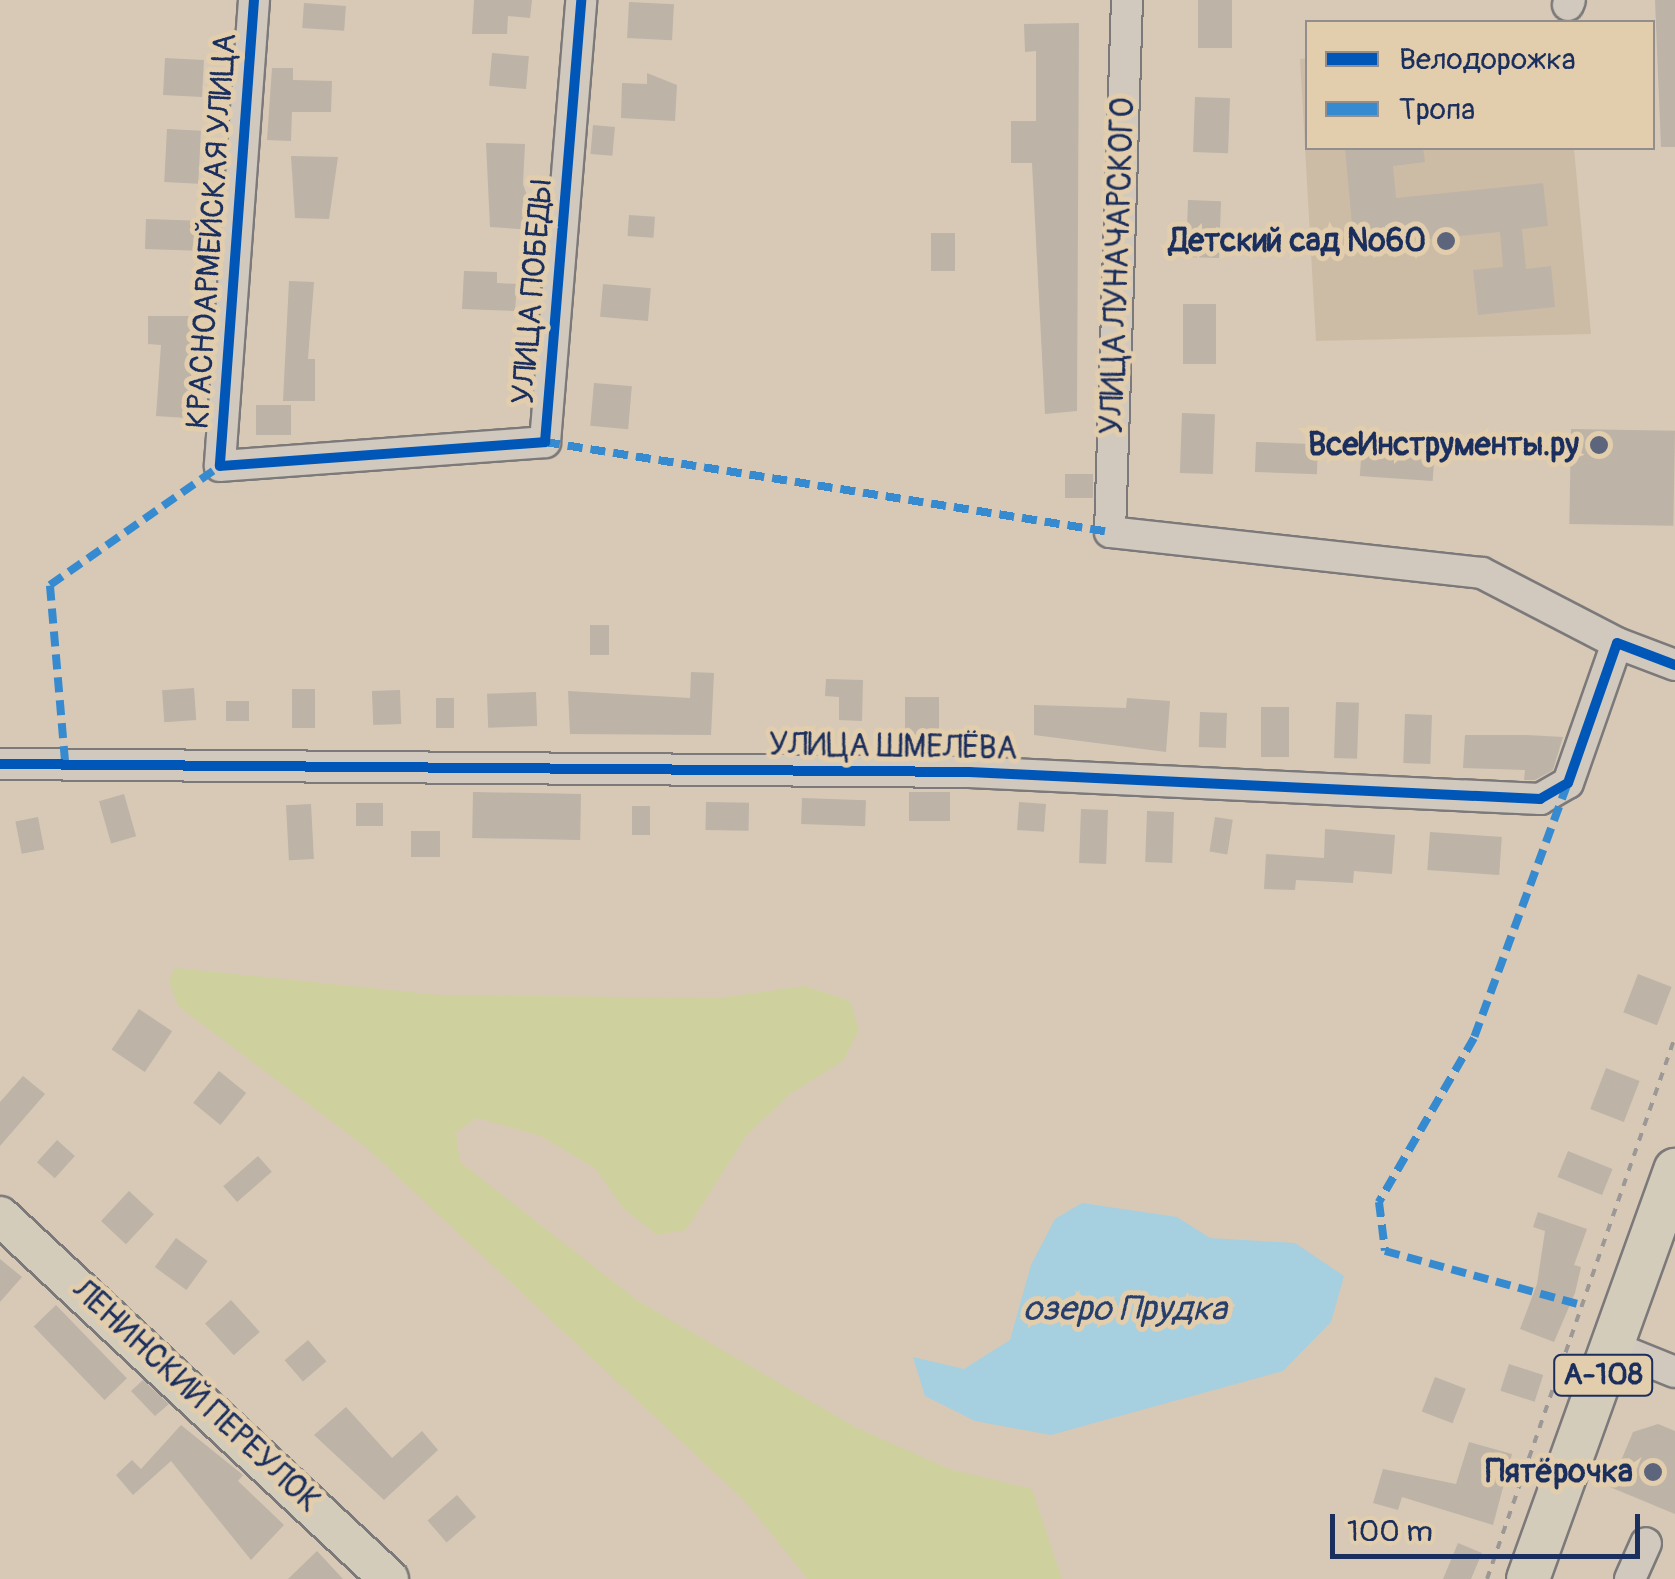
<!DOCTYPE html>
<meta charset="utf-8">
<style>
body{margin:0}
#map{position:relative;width:1675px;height:1579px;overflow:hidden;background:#d7c9b6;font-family:Pangolin,sans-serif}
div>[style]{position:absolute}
.built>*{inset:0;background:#cdbca5}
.green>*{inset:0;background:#ced19e}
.water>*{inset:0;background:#a6cfe0}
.building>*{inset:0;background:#bdb3a7;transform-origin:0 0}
.path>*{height:4px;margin-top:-2px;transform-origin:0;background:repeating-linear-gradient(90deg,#9b9895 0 8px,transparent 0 16px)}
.roads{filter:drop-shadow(2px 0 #7c797a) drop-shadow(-2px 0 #7c797a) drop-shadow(0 2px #7c797a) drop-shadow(0 -2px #7c797a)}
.minor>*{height:30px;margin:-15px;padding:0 15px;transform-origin:15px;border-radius:15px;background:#d1c9bd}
.major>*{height:38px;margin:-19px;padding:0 19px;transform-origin:19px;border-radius:19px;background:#d4ccba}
.highway>*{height:42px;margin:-21px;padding:0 21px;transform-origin:21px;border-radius:21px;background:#d4ccba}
.quiet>*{height:8px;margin-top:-4px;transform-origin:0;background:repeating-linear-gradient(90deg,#368acf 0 15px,transparent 0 23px)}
.cycleway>*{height:10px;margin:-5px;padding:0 5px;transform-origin:5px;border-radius:5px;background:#0057b8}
.dots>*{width:28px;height:28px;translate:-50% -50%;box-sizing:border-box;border:5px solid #e2cdac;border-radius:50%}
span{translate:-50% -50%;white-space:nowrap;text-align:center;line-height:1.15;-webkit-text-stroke:10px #e2cdac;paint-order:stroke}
.shield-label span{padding:2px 8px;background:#e2cdac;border:2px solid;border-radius:8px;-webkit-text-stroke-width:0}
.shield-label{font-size:30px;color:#1b2f5e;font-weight:700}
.street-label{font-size:32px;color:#1b2f5e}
.poi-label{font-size:32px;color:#1b2f5e;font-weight:700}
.right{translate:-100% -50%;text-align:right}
.water-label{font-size:35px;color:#273f6d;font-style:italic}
.legend{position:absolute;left:1305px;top:20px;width:350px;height:130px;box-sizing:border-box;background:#e2cdac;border:2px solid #928e8d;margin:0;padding:12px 18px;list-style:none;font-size:30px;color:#1b2f5e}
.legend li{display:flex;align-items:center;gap:20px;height:50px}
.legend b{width:50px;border:2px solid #928e8d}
.scale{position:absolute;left:1330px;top:1514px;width:310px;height:45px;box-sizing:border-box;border:5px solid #1b2f5e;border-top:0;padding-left:12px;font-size:30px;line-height:35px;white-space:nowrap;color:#1b2f5e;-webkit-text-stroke:8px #e2cdac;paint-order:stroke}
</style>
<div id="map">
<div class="built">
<i style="clip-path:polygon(1307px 58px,1308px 148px,1574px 148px,1591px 334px,1316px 341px,1300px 59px)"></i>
</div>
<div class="green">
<i style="clip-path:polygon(175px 968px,439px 995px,719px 998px,805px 986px,850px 1001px,859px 1030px,843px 1061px,790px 1094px,746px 1136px,686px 1230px,657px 1235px,623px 1208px,596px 1169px,541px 1136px,477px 1118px,456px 1132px,460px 1162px,638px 1301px,855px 1427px,949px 1469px,1032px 1489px,1062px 1579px,808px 1579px,744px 1500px,367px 1148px,178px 1006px,169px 980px)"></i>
</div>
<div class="water">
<i style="clip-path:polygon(1082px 1203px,1177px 1217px,1210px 1238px,1295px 1243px,1344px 1276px,1331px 1322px,1283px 1371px,1051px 1435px,975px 1421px,925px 1396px,913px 1357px,964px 1369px,1010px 1340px,1031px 1265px,1055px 1219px)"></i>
</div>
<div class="building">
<i style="clip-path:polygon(474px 0,532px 0,530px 18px,508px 16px,507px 34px,472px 34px)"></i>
<i style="left:1198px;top:0;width:34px;height:48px"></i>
<i style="clip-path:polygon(1655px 0,1675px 0,1675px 147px,1661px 147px)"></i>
<i style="left:629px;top:2px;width:45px;height:36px;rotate:3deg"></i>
<i style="left:304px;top:3px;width:42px;height:25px;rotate:4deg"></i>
<i style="clip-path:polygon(1079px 23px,1077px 411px,1045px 414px,1032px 163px,1011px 163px,1011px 121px,1036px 121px,1036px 51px,1025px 52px,1024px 24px)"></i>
<i style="left:492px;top:53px;width:37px;height:33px;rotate:5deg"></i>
<i style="left:165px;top:58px;width:39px;height:37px;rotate:3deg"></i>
<i style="clip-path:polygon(272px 68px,293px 68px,293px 80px,332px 81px,331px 112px,292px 112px,291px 141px,267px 140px)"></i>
<i style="clip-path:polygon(647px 73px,677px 85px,675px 121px,621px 118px,622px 83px,647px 84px)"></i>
<i style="left:1195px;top:97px;width:35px;height:55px;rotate:2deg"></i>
<i style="left:593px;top:125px;width:22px;height:29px;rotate:5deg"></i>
<i style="left:167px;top:129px;width:34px;height:53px;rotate:3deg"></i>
<i style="clip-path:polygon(486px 143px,525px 144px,523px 184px,527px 196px,537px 197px,535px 230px,490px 227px)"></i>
<i style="clip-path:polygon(1345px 148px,1423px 148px,1425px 162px,1393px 166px,1396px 198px,1543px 183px,1548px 226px,1522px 229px,1526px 269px,1551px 266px,1555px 307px,1478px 315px,1473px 270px,1503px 267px,1500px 232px,1354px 246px)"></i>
<i style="clip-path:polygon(291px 156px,338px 157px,329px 219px,295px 218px)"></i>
<i style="left:1188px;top:200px;width:33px;height:57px;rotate:2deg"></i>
<i style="left:629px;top:215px;width:26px;height:21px;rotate:4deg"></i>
<i style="left:146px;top:219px;width:52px;height:30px;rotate:2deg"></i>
<i style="left:931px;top:233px;width:24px;height:38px"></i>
<i style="clip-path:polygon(464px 271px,497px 272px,497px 283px,517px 284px,515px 311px,462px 309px)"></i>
<i style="clip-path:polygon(289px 281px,314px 282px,308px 359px,315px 359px,315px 401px,283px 401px)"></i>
<i style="left:603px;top:284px;width:48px;height:33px;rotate:5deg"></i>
<i style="left:1183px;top:304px;width:33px;height:60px"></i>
<i style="clip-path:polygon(148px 316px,197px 316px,187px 418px,156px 416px,161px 345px,148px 344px)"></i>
<i style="left:594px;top:383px;width:38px;height:43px;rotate:5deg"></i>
<i style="left:256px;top:405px;width:35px;height:30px"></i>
<i style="left:1182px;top:413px;width:33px;height:60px;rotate:2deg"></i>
<i style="left:1571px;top:429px;width:104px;height:95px;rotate:1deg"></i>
<i style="left:1256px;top:442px;width:62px;height:30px;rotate:2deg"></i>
<i style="left:1362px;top:445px;width:73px;height:31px;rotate:4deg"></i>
<i style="left:1065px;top:474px;width:28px;height:24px"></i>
<i style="left:590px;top:625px;width:19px;height:30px"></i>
<i style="clip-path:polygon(691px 672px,714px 673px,711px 735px,570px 734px,568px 691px,690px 698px)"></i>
<i style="clip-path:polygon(826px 679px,863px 680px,862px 721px,839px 720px,839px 697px,825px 696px)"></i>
<i style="left:194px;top:688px;width:32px;height:32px;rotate:86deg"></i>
<i style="left:292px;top:689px;width:23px;height:39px"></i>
<i style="left:400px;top:690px;width:34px;height:28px;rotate:88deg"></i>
<i style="left:536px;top:692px;width:34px;height:49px;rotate:88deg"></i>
<i style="left:905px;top:697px;width:34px;height:41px"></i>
<i style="left:436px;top:698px;width:18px;height:30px"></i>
<i style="clip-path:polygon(1127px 698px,1170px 701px,1166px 752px,1034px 735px,1034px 705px,1126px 708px)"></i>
<i style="left:226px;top:701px;width:23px;height:20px"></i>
<i style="left:1336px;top:702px;width:23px;height:56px;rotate:2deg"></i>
<i style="left:1261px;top:707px;width:28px;height:50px"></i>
<i style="left:1200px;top:712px;width:27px;height:35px;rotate:2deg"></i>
<i style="left:1405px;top:714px;width:27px;height:49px;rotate:2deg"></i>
<i style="clip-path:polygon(1465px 735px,1527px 735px,1563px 737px,1553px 770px,1535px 780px,1524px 780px,1525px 770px,1463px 768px)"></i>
<i style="left:473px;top:792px;width:108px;height:46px;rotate:1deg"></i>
<i style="left:950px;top:792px;width:29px;height:41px;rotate:90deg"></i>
<i style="left:124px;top:794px;width:44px;height:26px;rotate:74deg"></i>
<i style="left:802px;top:798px;width:64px;height:26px;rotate:2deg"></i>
<i style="left:706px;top:802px;width:43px;height:28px;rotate:1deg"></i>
<i style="left:1019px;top:802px;width:27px;height:28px;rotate:4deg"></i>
<i style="left:356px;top:803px;width:27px;height:23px"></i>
<i style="left:311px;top:804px;width:55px;height:25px;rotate:87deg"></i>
<i style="left:632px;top:806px;width:18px;height:29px"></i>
<i style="left:1081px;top:809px;width:27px;height:54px;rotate:2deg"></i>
<i style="left:1147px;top:811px;width:27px;height:51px;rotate:2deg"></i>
<i style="left:38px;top:817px;width:33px;height:23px;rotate:79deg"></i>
<i style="left:1215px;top:817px;width:18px;height:35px;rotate:9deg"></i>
<i style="clip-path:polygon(1325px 829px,1395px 835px,1392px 874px,1354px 871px,1353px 883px,1296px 880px,1295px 890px,1264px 889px,1266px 854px,1324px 858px)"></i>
<i style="left:411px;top:831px;width:29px;height:26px"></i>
<i style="left:1430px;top:832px;width:72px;height:38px;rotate:4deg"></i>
<i style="left:1638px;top:974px;width:36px;height:41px;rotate:21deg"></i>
<i style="left:139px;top:1009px;width:40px;height:49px;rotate:34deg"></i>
<i style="left:1606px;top:1068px;width:36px;height:44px;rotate:21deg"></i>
<i style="left:219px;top:1071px;width:35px;height:41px;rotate:39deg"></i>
<i style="clip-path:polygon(23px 1076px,45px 1094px,0 1146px,0 1102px)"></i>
<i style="left:57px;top:1140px;width:24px;height:30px;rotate:42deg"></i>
<i style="left:1568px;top:1151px;width:48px;height:28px;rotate:22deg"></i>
<i style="left:258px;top:1156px;width:21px;height:46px;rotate:49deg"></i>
<i style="left:129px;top:1191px;width:34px;height:41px;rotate:43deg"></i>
<i style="clip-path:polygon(1538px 1212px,1587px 1229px,1574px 1265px,1581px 1267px,1575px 1293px,1554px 1342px,1520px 1329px,1537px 1284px,1545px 1231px,1533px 1227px)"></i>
<i style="left:176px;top:1238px;width:39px;height:36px;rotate:36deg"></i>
<i style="clip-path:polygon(0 1259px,22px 1277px,0 1302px)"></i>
<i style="left:231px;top:1300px;width:43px;height:35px;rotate:48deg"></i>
<i style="left:56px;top:1305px;width:102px;height:31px;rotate:46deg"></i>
<i style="left:308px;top:1340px;width:28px;height:31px;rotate:49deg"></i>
<i style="left:1509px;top:1364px;width:36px;height:28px;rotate:18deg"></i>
<i style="left:1435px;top:1377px;width:33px;height:37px;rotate:21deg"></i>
<i style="clip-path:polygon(143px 1380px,169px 1404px,155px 1416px,131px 1391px)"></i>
<i style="clip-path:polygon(346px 1407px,392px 1458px,422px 1431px,438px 1450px,384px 1500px,314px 1435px)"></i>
<i style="clip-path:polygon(1658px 1424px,1675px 1431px,1675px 1514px,1610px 1487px,1633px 1432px)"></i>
<i style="clip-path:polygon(181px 1425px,243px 1475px,238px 1481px,284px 1525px,251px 1560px,171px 1461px,133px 1495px,116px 1475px,132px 1460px,141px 1469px)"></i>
<i style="clip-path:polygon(1469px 1442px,1512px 1454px,1493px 1525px,1402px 1497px,1398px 1510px,1373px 1503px,1383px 1469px,1456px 1484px)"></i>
<i style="left:457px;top:1495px;width:29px;height:39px;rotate:49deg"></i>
<i style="clip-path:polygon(1458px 1543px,1482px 1553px,1471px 1579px,1443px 1579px)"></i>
<i style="clip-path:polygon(317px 1551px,343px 1579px,288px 1579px)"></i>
</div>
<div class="path">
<i style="left:1487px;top:1579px;width:574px;rotate:-70.87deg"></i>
</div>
<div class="roads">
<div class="minor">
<i style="left:254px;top:0;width:467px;rotate:94.2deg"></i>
<i style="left:220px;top:466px;width:326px;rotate:-4.2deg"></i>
<i style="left:545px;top:442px;width:443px;rotate:-85.3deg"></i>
<i style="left:1127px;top:0;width:532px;rotate:91.83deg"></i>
<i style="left:1110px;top:532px;width:374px;rotate:6.3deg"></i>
<i style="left:1482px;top:573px;width:152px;rotate:27.4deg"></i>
<i style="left:1568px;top:5px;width:5px;rotate:-68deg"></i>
<i style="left:0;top:764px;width:969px;rotate:0.47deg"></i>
<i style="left:969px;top:772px;width:572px;rotate:2.71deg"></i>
<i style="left:1540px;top:799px;width:32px;rotate:-30deg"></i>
<i style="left:1568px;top:783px;width:148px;rotate:-70.7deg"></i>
<i style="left:1617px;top:643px;width:62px;rotate:20.8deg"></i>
<i style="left:1613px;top:1347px;width:67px;rotate:22deg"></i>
<i style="left:1630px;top:1579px;width:39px;rotate:-66deg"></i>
</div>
<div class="major">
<i style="left:0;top:1216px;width:532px;rotate:43.02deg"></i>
</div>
<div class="highway">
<i style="left:1528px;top:1579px;width:435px;rotate:-70.2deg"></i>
</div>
</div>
<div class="quiet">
<i style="left:545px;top:442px;width:572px;rotate:9.05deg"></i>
<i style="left:65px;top:761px;width:177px;rotate:-94.9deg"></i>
<i style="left:50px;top:585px;width:208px;rotate:-35deg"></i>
<i style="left:1567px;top:785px;width:270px;rotate:110.2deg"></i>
<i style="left:1474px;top:1038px;width:190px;rotate:120.1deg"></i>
<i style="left:1379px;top:1202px;width:49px;rotate:83deg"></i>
<i style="left:1385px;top:1251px;width:206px;rotate:15.4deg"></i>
</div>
<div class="cycleway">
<i style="left:254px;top:0;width:467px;rotate:94.2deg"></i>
<i style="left:220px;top:466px;width:326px;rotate:-4.2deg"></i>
<i style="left:545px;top:442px;width:443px;rotate:-85.3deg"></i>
<i style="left:0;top:764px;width:969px;rotate:0.47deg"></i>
<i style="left:969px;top:772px;width:572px;rotate:2.71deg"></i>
<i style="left:1540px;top:799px;width:32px;rotate:-30deg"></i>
<i style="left:1568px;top:783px;width:148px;rotate:-70.7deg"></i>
<i style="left:1617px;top:643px;width:62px;rotate:20.8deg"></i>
</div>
<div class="dots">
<i style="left:1446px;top:241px;background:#5d657d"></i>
<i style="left:1599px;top:445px;background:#5d657d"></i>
<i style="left:1653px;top:1472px;background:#5d657d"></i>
</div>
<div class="shield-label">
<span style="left:1603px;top:1375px">А-108</span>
</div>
<div class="street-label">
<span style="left:212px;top:231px;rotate:-86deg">КРАСНОАРМЕЙСКАЯ УЛИЦА</span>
<span style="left:1118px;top:266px;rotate:-88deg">УЛИЦА ЛУНАЧАРСКОГО</span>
<span style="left:533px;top:292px;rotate:-85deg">УЛИЦА ПОБЕДЫ</span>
<span style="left:893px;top:747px;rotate:1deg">УЛИЦА ШМЕЛЁВА</span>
<span style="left:196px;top:1396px;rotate:43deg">ЛЕНИНСКИЙ ПЕРЕУЛОК</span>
</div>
<div class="poi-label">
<span class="right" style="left:1426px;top:241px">Детский сад №60</span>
<span class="right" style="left:1579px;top:445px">ВсеИнструменты.ру</span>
<span class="right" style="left:1633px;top:1472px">Пятёрочка</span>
</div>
<div class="water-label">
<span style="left:1125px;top:1309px">озеро Прудка</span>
</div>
<ul class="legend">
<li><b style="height:12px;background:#0057b8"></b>Велодорожка</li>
<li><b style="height:12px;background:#368acf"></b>Тропа</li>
</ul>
<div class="scale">100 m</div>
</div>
